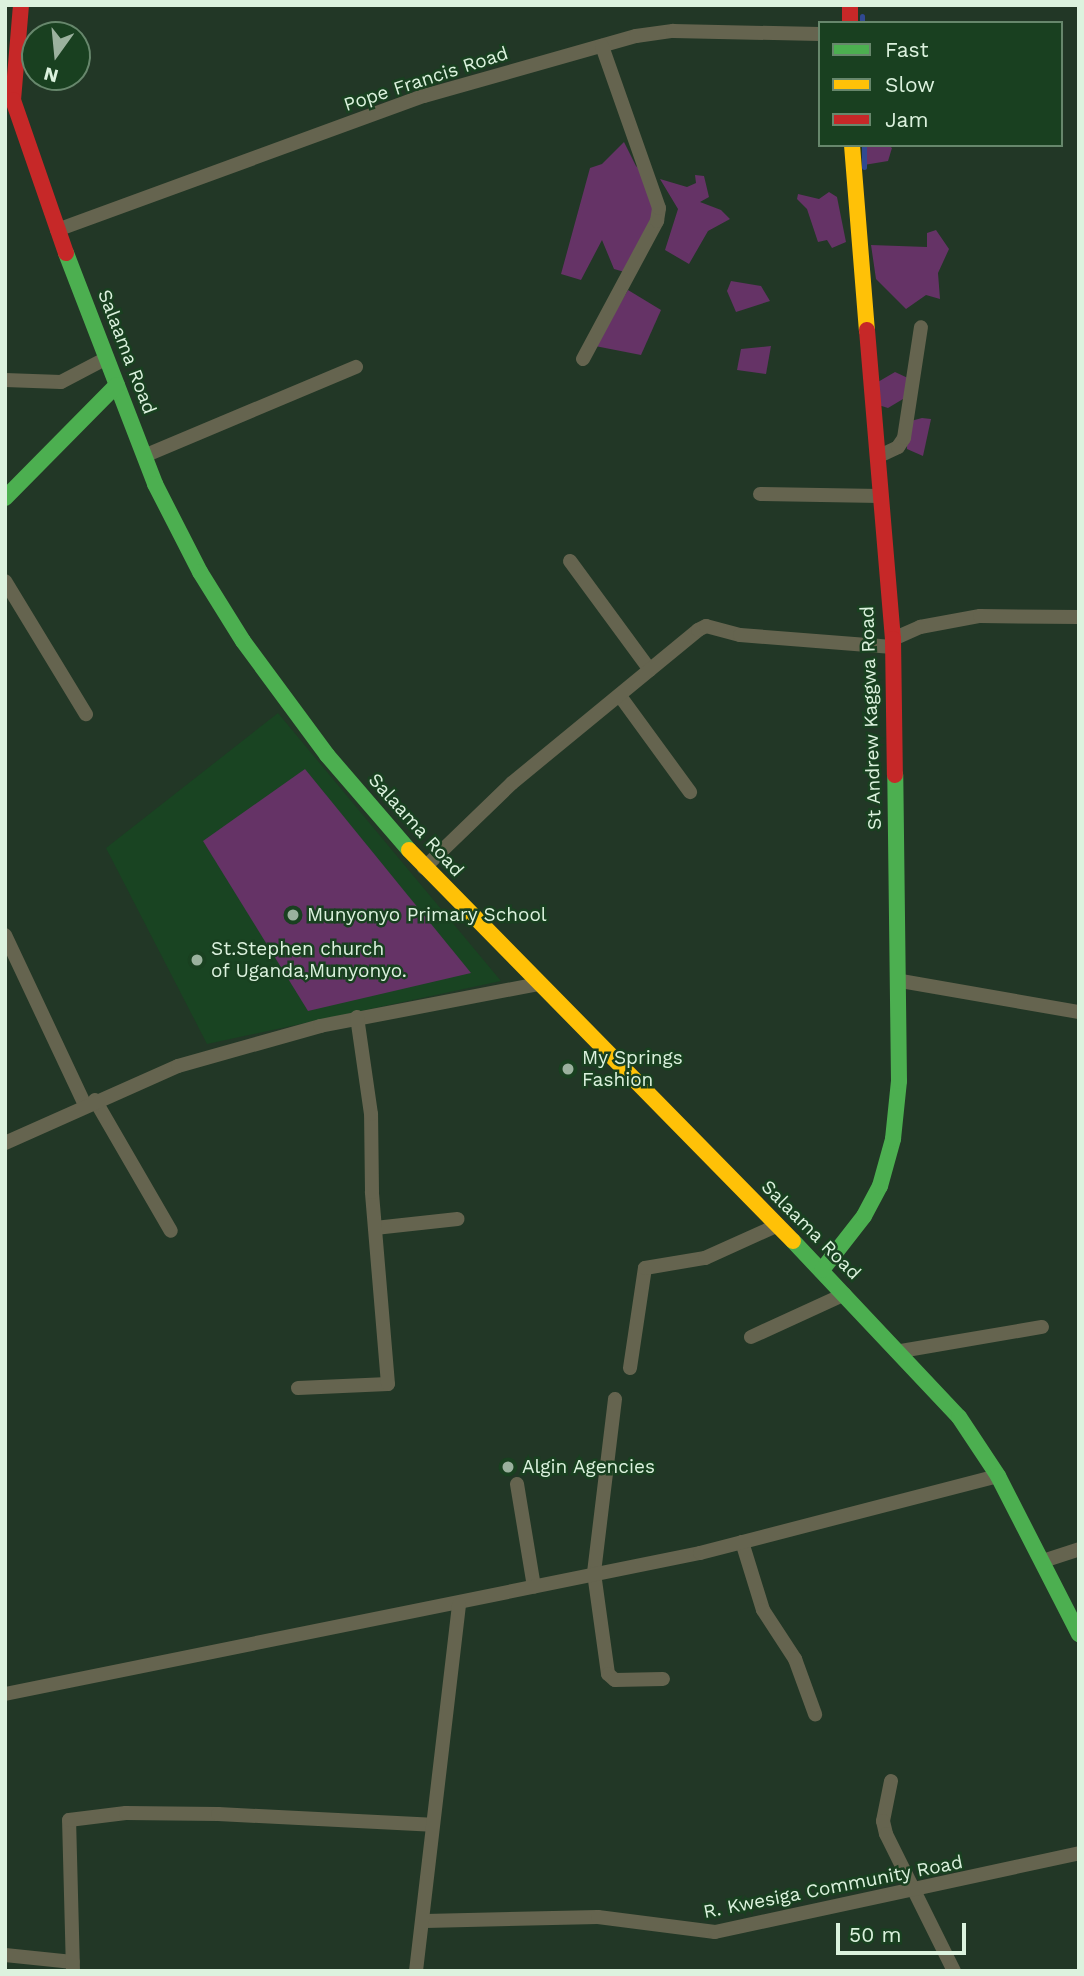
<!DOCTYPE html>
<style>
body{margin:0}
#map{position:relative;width:1084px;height:1976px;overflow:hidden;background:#223726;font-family:"Work Sans",sans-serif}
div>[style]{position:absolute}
.built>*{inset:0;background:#194422}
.green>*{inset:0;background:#653366}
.stream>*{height:5px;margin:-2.5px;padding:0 2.5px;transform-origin:2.5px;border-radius:2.5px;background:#314991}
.street>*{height:14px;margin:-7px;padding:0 7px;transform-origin:7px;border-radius:7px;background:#65644f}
.fast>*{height:16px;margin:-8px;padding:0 8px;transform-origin:8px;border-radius:8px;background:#4caf50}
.slow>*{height:16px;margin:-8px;padding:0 8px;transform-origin:8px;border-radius:8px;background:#ffc107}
.jam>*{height:16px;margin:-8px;padding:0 8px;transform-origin:8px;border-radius:8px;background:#c62828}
.dots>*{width:19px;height:19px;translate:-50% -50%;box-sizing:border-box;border:4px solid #194020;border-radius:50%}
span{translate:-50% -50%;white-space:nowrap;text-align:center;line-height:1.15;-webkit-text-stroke:5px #194020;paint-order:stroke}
.street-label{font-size:19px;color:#dcf2de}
.poi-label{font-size:19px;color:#dcf2de}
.left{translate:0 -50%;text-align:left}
.frame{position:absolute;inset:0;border:7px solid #dcf2de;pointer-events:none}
.legend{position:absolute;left:818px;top:21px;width:245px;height:126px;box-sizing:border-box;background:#194020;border:2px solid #67876c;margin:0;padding:9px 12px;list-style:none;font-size:21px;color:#dcf2de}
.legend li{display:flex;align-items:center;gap:14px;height:35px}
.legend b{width:35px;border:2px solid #67876c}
.north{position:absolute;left:21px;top:21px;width:70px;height:70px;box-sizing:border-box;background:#194020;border:2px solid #67876c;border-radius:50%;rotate:195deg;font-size:19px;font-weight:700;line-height:28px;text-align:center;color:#dcf2de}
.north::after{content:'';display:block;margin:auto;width:24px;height:32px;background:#9bb19e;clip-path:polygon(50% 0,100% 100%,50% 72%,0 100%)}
.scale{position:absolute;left:836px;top:1923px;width:130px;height:32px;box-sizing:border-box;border:4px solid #dcf2de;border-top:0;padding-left:9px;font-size:21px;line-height:24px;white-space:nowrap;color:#dcf2de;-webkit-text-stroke:5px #194020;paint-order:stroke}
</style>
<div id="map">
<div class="built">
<i style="clip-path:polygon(278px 713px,501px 981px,207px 1044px,106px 848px)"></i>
</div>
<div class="green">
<i style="clip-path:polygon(624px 142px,636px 166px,649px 178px,659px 208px,628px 273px,614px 269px,602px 240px,581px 280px,561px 274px,590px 168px,602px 164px)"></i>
<i style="clip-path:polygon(866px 145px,888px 145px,892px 148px,888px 161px,864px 165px)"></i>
<i style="clip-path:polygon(695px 175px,704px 176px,709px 197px,700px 202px,721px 210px,730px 219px,708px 231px,689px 264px,665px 250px,678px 209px,660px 179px,687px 187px,696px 183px)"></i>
<i style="clip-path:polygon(829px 192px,837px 197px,846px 242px,832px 248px,827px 240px,818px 242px,807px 209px,797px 199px,798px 194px,819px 199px)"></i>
<i style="clip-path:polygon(936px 230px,949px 249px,938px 273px,940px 299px,926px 295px,906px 309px,876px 279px,871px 245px,927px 247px,927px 233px)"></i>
<i style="clip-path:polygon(731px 281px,761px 286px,770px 301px,736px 312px,727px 291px)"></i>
<i style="clip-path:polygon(628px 290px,661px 310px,641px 355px,595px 346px)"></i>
<i style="clip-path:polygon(771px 346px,766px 374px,737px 370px,741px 349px)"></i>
<i style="clip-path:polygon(895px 372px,910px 379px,908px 396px,888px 408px,872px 403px,871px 386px)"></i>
<i style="clip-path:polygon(922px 418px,931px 419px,923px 456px,907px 449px,907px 422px)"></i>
<i style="clip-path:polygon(305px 769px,471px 973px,308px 1011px,203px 841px)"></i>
</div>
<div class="stream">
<i style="left:862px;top:16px;width:7px;rotate:90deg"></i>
<i style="left:864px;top:145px;width:22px;rotate:90deg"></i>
</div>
<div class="street">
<i style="left:57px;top:230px;width:391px;rotate:-20.1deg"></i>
<i style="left:424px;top:96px;width:220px;rotate:-15.8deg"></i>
<i style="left:636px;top:36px;width:37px;rotate:-8deg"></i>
<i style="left:673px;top:31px;width:147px;rotate:1.2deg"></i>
<i style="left:583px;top:359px;width:157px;rotate:-61.8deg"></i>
<i style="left:657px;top:221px;width:13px;rotate:-81deg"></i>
<i style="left:659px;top:208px;width:172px;rotate:-109.4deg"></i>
<i style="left:5px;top:380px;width:56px;rotate:2deg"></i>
<i style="left:61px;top:382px;width:52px;rotate:-27.6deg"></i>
<i style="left:144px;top:456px;width:230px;rotate:-22.8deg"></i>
<i style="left:877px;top:457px;width:23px;rotate:-25deg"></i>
<i style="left:898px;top:447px;width:11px;rotate:-56deg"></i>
<i style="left:904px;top:438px;width:112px;rotate:-81.3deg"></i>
<i style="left:760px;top:494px;width:120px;rotate:1deg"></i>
<i style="left:570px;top:561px;width:135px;rotate:53.7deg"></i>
<i style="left:5px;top:581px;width:156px;rotate:58.7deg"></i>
<i style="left:893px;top:639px;width:30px;rotate:-24deg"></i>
<i style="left:920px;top:627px;width:61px;rotate:-10.4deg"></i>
<i style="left:980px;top:616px;width:99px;rotate:0.6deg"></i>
<i style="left:620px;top:696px;width:119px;rotate:53.9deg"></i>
<i style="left:424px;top:868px;width:122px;rotate:-44deg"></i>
<i style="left:512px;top:783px;width:241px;rotate:-39.4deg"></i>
<i style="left:698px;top:630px;width:9px;rotate:-27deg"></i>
<i style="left:706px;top:626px;width:35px;rotate:15deg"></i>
<i style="left:740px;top:635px;width:153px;rotate:4.5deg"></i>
<i style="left:5px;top:935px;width:188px;rotate:64.8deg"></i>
<i style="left:901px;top:981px;width:181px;rotate:9.9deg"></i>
<i style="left:95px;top:1100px;width:151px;rotate:59.9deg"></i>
<i style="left:5px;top:1143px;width:189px;rotate:-24deg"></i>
<i style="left:178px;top:1066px;width:148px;rotate:-15.7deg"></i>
<i style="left:320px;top:1026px;width:222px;rotate:-10.9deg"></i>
<i style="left:375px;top:1228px;width:83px;rotate:-6.2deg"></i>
<i style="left:751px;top:1337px;width:103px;rotate:-24.6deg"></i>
<i style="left:901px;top:1351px;width:143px;rotate:-9.7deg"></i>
<i style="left:630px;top:1368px;width:101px;rotate:-81.5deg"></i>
<i style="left:645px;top:1268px;width:61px;rotate:-9.5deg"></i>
<i style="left:705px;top:1258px;width:80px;rotate:-24.3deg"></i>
<i style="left:298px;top:1388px;width:90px;rotate:-2.5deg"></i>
<i style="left:388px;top:1384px;width:193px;rotate:-94.8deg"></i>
<i style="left:372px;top:1192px;width:78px;rotate:-90.7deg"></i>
<i style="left:371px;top:1114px;width:98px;rotate:-98.2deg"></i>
<i style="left:615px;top:1399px;width:175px;rotate:96.9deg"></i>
<i style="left:594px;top:1573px;width:102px;rotate:82.1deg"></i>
<i style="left:608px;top:1674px;width:9px;rotate:41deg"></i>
<i style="left:615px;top:1680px;width:48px;rotate:-1.2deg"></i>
<i style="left:517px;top:1484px;width:104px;rotate:80.6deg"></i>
<i style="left:742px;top:1542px;width:71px;rotate:72.8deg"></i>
<i style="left:763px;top:1610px;width:59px;rotate:56.9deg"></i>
<i style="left:795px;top:1659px;width:59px;rotate:70deg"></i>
<i style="left:1043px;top:1561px;width:38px;rotate:-18deg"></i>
<i style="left:5px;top:1694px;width:709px;rotate:-11.47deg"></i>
<i style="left:700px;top:1553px;width:308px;rotate:-14.5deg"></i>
<i style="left:891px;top:1781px;width:41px;rotate:101.3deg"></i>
<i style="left:883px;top:1821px;width:13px;rotate:77deg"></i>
<i style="left:886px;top:1834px;width:153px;rotate:63.6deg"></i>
<i style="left:425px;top:1921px;width:173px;rotate:-1.3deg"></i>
<i style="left:598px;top:1917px;width:118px;rotate:7.3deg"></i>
<i style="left:715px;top:1932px;width:372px;rotate:-12.2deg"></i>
<i style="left:5px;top:1955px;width:68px;rotate:5.9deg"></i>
<i style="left:73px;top:1971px;width:151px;rotate:-91.5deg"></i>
<i style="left:69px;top:1820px;width:57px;rotate:-7deg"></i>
<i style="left:126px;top:1813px;width:92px;rotate:0.6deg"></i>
<i style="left:218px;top:1814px;width:214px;rotate:2.9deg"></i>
<i style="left:416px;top:1971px;width:369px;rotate:-83.3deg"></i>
</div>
<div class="fast">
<i style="left:66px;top:253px;width:248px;rotate:68.9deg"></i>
<i style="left:155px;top:484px;width:99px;rotate:62.9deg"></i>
<i style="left:200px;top:572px;width:81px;rotate:58.1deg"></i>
<i style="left:243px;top:641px;width:142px;rotate:53.6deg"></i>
<i style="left:327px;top:755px;width:125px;rotate:49.2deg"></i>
<i style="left:5px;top:498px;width:159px;rotate:-45.3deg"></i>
<i style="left:793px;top:1241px;width:242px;rotate:46.7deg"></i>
<i style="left:959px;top:1417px;width:71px;rotate:56.5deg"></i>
<i style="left:998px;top:1476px;width:178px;rotate:62.9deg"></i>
<i style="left:822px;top:1270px;width:68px;rotate:-52.1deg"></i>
<i style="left:864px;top:1216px;width:34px;rotate:-62deg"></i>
<i style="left:880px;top:1186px;width:49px;rotate:-74.5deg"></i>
<i style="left:893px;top:1139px;width:58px;rotate:-84.1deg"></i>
<i style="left:899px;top:1081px;width:306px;rotate:-90.7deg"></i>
</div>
<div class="slow">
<i style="left:852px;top:145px;width:186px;rotate:85.4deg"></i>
<i style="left:409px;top:850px;width:548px;rotate:45.52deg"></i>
</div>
<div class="jam">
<i style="left:21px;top:5px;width:95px;rotate:94.8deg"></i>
<i style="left:13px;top:100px;width:162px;rotate:70.9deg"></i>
<i style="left:850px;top:5px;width:18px;rotate:90deg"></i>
<i style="left:867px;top:330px;width:310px;rotate:85.2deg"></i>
<i style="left:893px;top:639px;width:136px;rotate:89.2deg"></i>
</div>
<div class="dots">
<i style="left:293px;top:915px;background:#9bb19e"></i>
<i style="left:197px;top:960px;background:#9bb19e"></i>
<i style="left:568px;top:1069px;background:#9bb19e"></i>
<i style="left:508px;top:1467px;background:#9bb19e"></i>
</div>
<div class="street-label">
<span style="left:426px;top:79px;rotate:-18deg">Pope Francis Road</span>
<span style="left:127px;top:352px;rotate:69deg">Salaama Road</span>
<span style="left:871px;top:718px;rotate:-92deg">St Andrew Kaggwa Road</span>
<span style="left:416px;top:825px;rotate:48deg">Salaama Road</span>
<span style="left:811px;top:1230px;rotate:45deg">Salaama Road</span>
<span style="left:833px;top:1887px;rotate:-11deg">R. Kwesiga Community Road</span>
</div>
<div class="poi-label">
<span class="left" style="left:307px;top:915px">Munyonyo Primary School</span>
<span class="left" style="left:211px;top:960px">St.Stephen church<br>of Uganda,Munyonyo.</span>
<span class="left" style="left:582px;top:1069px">My Springs<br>Fashion</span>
<span class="left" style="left:522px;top:1467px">Algin Agencies</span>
</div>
<div class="frame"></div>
<ul class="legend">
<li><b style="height:9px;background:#4caf50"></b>Fast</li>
<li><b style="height:9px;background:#ffc107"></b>Slow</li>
<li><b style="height:9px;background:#c62828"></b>Jam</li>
</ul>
<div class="north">N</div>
<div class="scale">50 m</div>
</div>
